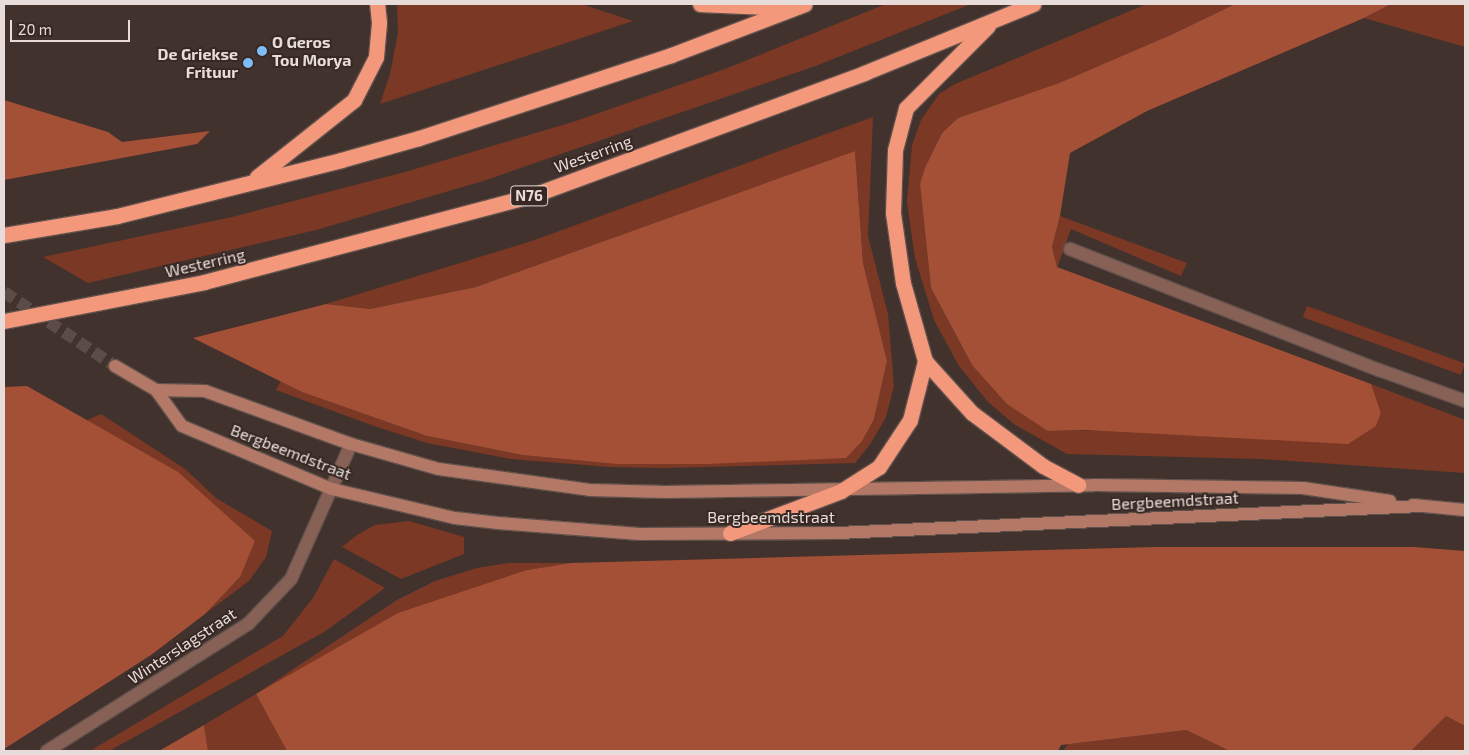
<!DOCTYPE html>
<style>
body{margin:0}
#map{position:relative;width:1469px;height:755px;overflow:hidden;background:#42322d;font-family:"Exo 2",sans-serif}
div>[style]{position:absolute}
.green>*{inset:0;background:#7b3925;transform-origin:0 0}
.forest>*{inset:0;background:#a45036}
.secondary-tunnel>*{height:12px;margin-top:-6px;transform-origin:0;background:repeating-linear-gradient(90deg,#5b4c47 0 12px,transparent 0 18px)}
.roads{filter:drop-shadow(1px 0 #60514c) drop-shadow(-1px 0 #60514c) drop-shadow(0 1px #60514c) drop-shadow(0 -1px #60514c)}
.street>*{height:12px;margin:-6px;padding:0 6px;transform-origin:6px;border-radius:6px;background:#876155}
.secondary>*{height:12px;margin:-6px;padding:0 6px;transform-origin:6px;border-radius:6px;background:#b37866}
.highway>*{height:15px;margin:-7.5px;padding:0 7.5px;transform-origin:7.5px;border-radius:7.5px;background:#f4987c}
.dots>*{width:14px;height:14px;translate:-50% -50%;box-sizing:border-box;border:2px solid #372823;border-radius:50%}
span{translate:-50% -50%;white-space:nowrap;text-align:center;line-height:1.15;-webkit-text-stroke:4px #372823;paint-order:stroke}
.shield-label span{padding:1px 4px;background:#372823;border:1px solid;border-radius:4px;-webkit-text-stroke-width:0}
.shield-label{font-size:15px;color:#e7dcd9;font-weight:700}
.poi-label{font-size:16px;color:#e7dcd9;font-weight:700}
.left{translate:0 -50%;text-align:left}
.right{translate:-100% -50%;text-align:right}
.street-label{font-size:16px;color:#e7dcd9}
.frame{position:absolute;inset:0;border:5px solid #e7dcd9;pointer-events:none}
.scale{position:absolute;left:10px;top:20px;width:120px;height:22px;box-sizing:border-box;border:2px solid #e7dcd9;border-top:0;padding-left:6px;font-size:15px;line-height:18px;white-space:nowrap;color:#e7dcd9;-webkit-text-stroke:4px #372823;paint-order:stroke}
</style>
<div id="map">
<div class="green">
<i style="clip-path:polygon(397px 4px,581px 4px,633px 21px,380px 104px,390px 74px,398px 33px)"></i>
<i style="clip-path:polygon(886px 4px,971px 4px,818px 65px,483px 181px,316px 230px,88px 283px,43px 257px,232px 217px,405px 172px,576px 121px,725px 69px)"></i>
<i style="clip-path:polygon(1147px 4px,1235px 4px,1173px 34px,1059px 83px,958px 118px,942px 133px,920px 184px,931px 288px,972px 365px,1048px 431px,1376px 426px,1381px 413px,1371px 384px,1465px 420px,1465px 473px,1261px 459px,1067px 454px,1014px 424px,988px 402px,959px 366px,934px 320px,915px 258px,907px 202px,912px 145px,921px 120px,939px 94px,955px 84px)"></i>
<i style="clip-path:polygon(1391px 4px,1465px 4px,1465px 47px,1364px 18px)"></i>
<i style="clip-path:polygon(873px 117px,868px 236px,888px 314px,894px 386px,886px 417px,871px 443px,855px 463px,664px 468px,610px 467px,511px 459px,427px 443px,374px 426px,276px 390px,281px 381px,302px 392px,427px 436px,522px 455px,616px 464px,707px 464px,874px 419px,887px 361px,863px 263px,855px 151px,476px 287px,370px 309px,326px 304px,532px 241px)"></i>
<i style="clip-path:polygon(1060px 216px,1187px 263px,1181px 276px,1071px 229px,1057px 268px,1052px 247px)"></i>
<i style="left:1307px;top:306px;width:168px;height:12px;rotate:20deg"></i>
<i style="clip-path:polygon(101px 414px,185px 469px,216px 498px,272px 531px,266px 557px,249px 581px,205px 614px,240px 577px,87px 420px)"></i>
<i style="clip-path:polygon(409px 521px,464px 537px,464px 554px,401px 579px,342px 547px,357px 535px,375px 525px)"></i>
<i style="clip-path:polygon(334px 559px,385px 588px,324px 632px,109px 751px,90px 751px,283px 636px,313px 598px)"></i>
<i style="clip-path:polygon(508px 563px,571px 563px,527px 570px,256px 694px,287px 751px,208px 751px,204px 725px,256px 694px,397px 600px,435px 581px,477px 568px)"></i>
<i style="clip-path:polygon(1446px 716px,1465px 726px,1465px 751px,1411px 751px)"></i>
<i style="clip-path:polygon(1186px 730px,1230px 751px,1063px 751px,1068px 744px)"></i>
</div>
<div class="forest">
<i style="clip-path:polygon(1235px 4px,1391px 4px,1364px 18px,1147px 111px,1070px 153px,1060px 216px,1052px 247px,1057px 267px,1371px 384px,1381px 413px,1376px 426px,1348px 444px,1086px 430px,1048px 431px,1007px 404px,972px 365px,931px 288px,920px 184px,925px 168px,942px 133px,958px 118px,1059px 83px,1173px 34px)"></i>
<i style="clip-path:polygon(4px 100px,108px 132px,122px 142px,210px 131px,197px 144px,4px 180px)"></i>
<i style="clip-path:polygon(855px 151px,863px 263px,887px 361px,874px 419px,862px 441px,846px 458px,707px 464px,616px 464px,522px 455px,427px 436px,302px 392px,193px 338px,326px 304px,370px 309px,476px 287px)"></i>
<i style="clip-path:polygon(27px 386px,178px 472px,255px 541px,240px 577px,205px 614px,151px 655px,4px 749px,4px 387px)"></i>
<i style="clip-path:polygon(1155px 547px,1414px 547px,1465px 551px,1465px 726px,1446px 716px,1411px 751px,1230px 751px,1186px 730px,1061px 745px,1058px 751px,287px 751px,256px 694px,398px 613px,527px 570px,571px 563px)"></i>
<i style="clip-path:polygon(204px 725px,208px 751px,159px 751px)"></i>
</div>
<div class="secondary-tunnel">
<i style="left:4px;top:292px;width:133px;rotate:33.7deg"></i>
</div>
<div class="roads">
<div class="street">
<i style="left:1070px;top:249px;width:332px;rotate:21.4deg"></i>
<i style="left:1379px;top:370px;width:91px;rotate:19.8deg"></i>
<i style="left:47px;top:751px;width:238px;rotate:-32.3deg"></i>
<i style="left:248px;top:624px;width:62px;rotate:-46.3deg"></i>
<i style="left:291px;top:579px;width:148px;rotate:-66deg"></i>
</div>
<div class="secondary">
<i style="left:115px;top:366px;width:48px;rotate:30.3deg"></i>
<i style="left:156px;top:390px;width:44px;rotate:54.2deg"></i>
<i style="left:182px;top:426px;width:163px;rotate:22.8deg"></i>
<i style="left:332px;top:489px;width:126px;rotate:13.3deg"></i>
<i style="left:455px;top:518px;width:43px;rotate:6.6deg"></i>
<i style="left:498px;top:523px;width:142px;rotate:4.4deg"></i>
<i style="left:640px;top:534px;width:198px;rotate:-0.3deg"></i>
<i style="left:838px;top:533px;width:584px;rotate:-2.65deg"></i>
<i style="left:156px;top:390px;width:49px;rotate:1.2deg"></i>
<i style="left:205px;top:391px;width:155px;rotate:20deg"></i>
<i style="left:351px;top:444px;width:91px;rotate:15.9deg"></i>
<i style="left:439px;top:469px;width:152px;rotate:7.9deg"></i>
<i style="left:590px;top:490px;width:75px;rotate:1.5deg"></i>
<i style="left:665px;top:492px;width:429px;rotate:-0.9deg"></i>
<i style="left:1094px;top:485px;width:209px;rotate:0.8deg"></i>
<i style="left:1303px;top:488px;width:88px;rotate:8.5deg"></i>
<i style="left:1413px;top:505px;width:52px;rotate:5.5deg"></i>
</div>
<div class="highway">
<i style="left:700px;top:4px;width:88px;rotate:2.6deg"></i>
<i style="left:988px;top:26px;width:116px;rotate:135deg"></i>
<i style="left:906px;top:108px;width:43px;rotate:104.7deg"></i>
<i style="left:895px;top:150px;width:63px;rotate:91.8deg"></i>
<i style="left:893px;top:213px;width:71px;rotate:81.9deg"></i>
<i style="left:903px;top:283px;width:81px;rotate:74.2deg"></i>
<i style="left:925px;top:361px;width:70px;rotate:47.9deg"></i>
<i style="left:972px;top:413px;width:89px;rotate:36.7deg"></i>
<i style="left:1043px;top:466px;width:40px;rotate:28deg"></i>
<i style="left:257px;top:177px;width:124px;rotate:-38.4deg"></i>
<i style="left:354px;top:100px;width:48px;rotate:-62.9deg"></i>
<i style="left:376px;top:57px;width:35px;rotate:-85deg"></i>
<i style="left:379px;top:22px;width:18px;rotate:-96deg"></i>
<i style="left:4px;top:235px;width:115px;rotate:-9.5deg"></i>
<i style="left:117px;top:216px;width:231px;rotate:-14deg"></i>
<i style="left:341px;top:160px;width:81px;rotate:-15.8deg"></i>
<i style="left:419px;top:138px;width:265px;rotate:-18.2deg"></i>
<i style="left:671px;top:55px;width:143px;rotate:-20.8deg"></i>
<i style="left:4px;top:321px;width:204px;rotate:-11deg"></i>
<i style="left:204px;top:282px;width:343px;rotate:-14.8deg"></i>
<i style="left:536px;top:194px;width:350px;rotate:-20.2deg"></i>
<i style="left:864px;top:73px;width:183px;rotate:-22.2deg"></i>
<i style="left:730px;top:533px;width:119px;rotate:-20.7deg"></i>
<i style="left:841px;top:491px;width:45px;rotate:-32.3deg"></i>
<i style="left:879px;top:467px;width:56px;rotate:-56.6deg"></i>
<i style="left:910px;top:420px;width:61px;rotate:-75.7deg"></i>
</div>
</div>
<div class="dots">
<i style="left:262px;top:51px;background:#7dbef9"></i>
<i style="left:248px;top:63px;background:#7dbef9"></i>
</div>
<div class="shield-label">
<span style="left:529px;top:196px">N76</span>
</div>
<div class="poi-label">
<span class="left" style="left:272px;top:51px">O Geros<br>Tou Morya</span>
<span class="right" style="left:238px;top:63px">De Griekse<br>Frituur</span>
</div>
<div class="street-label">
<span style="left:593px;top:154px;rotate:-20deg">Westerring</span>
<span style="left:205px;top:263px;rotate:-13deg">Westerring</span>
<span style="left:291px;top:452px;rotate:21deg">Bergbeemdstraat</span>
<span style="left:1175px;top:501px;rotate:-3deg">Bergbeemdstraat</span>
<span style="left:771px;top:517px">Bergbeemdstraat</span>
<span style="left:182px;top:646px;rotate:-33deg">Winterslagstraat</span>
</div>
<div class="frame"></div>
<div class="scale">20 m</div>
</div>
